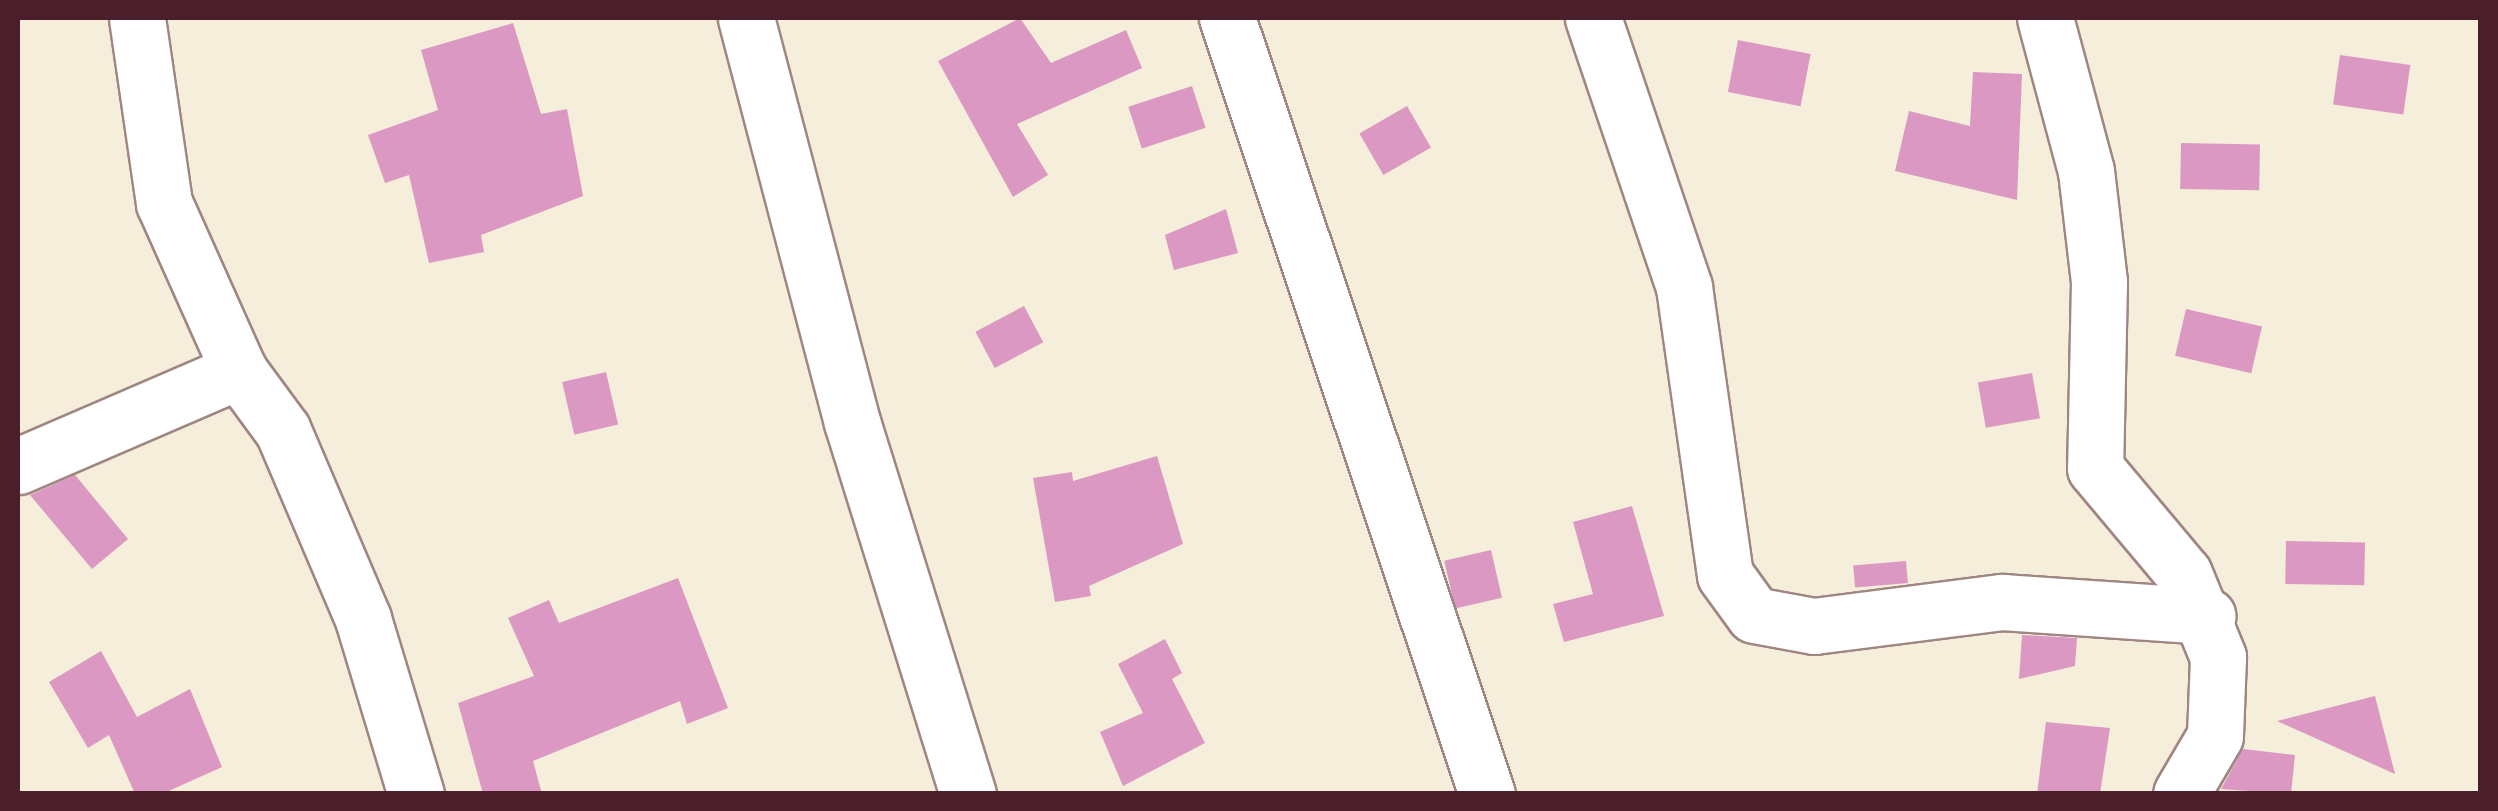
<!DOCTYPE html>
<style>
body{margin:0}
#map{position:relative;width:2498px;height:811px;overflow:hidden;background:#f4eeda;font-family:"Indie Flower",sans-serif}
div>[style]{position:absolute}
.building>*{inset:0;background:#db98c2;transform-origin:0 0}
.roads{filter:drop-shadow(2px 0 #9f8682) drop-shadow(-2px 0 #9f8682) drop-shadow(0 2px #9f8682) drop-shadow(0 -2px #9f8682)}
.minor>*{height:55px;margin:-27.5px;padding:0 27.5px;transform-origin:27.5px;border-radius:27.5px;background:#fff}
span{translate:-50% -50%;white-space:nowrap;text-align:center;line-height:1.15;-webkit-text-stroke:8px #fdfcf7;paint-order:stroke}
.frame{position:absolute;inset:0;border:20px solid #4a1f2b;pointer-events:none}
</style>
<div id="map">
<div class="building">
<i style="clip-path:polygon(1020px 18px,1051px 63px,1126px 30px,1142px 68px,1017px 124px,1048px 175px,1013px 197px,938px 61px)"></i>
<i style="clip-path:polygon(513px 23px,541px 114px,567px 109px,583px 196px,481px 235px,484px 252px,429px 263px,409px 175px,385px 183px,368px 135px,438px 110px,421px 50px)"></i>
<i style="left:1738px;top:40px;width:74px;height:53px;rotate:11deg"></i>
<i style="left:2340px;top:55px;width:71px;height:50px;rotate:8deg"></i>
<i style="clip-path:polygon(1973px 72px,2022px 74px,2017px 200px,1895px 171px,1909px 111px,1970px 126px)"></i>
<i style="left:1192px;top:86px;width:44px;height:67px;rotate:72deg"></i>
<i style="left:1407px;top:106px;width:48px;height:55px;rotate:60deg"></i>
<i style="left:2181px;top:143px;width:79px;height:46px;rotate:1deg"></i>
<i style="clip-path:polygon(1226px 209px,1238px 253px,1174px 270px,1165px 235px)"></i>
<i style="left:1024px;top:306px;width:41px;height:55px;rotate:62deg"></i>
<i style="left:2186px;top:309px;width:78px;height:48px;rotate:13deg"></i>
<i style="left:606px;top:372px;width:54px;height:45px;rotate:77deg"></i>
<i style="left:2032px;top:373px;width:46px;height:55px;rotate:80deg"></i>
<i style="clip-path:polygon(1157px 456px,1183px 544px,1089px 586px,1091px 596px,1055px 602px,1033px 478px,1072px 472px,1073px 481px)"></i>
<i style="clip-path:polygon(75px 475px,128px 539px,92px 569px,30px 495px)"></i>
<i style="clip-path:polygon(1632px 506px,1664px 616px,1564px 642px,1553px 604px,1593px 594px,1573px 522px)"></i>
<i style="left:2286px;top:541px;width:79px;height:43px;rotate:1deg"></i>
<i style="left:1491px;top:550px;width:49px;height:48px;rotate:77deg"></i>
<i style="left:1906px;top:561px;width:22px;height:53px;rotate:85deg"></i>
<i style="clip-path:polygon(678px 578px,728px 708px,687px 724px,680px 701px,533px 761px,542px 794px,483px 794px,458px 703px,534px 676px,508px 618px,549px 600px,559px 623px)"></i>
<i style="clip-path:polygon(2022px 635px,2077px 638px,2075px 666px,2019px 679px)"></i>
<i style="clip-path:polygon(1165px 639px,1182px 673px,1172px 679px,1205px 743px,1123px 786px,1100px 732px,1143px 713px,1118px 664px)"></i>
<i style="clip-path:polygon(101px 651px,137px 717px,190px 689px,222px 767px,162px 794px,135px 794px,109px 735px,88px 748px,49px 682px)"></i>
<i style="clip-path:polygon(2375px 696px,2395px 774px,2277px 721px)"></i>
<i style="clip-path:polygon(2046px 722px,2110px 728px,2100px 794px,2037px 794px)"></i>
<i style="clip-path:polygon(2243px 749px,2295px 755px,2291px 794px,2221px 789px)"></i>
</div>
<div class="roads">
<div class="minor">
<i style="left:137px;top:18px;width:187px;rotate:81.7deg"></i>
<i style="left:164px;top:203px;width:184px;rotate:65.9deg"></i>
<i style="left:239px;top:371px;width:74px;rotate:53.7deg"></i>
<i style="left:283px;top:431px;width:204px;rotate:66.9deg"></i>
<i style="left:363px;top:619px;width:183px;rotate:73.2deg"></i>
<i style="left:746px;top:18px;width:418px;rotate:75.3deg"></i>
<i style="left:852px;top:422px;width:390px;rotate:72.7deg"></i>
<i style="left:1227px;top:18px;width:818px;rotate:71.48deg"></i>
<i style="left:1593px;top:18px;width:284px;rotate:71.3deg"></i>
<i style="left:1684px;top:287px;width:291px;rotate:81.9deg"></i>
<i style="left:1725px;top:575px;width:49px;rotate:54.1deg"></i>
<i style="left:1754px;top:615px;width:61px;rotate:10.4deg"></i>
<i style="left:1814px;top:626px;width:190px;rotate:-7.3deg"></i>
<i style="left:2002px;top:602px;width:206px;rotate:3.9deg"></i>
<i style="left:2045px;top:18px;width:158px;rotate:75deg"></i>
<i style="left:2086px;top:171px;width:112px;rotate:83.3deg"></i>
<i style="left:2099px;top:282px;width:186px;rotate:91.2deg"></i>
<i style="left:2095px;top:468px;width:138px;rotate:50deg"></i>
<i style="left:2184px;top:574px;width:90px;rotate:67.7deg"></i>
<i style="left:2218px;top:657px;width:79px;rotate:92.2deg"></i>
<i style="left:2215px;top:736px;width:67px;rotate:120.4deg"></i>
<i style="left:18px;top:466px;width:241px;rotate:-23.3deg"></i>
</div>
</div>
<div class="frame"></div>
</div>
